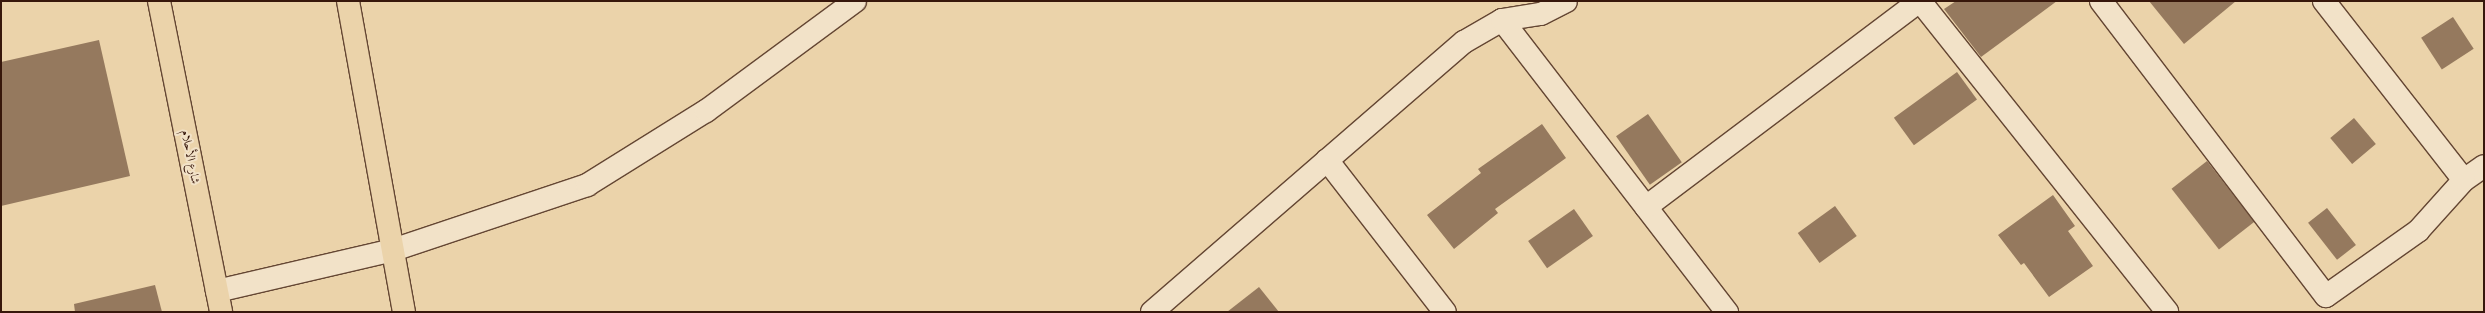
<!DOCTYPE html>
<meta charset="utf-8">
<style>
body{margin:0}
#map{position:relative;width:2485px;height:313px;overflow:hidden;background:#ebd3aa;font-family:"IM FELL Great Primer",Amiri,serif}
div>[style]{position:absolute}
.building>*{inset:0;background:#95795e;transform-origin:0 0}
.roads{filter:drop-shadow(1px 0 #644633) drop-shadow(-1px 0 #644633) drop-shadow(0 1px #644633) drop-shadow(0 -1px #644633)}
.minor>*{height:22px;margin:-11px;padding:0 11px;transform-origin:11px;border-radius:11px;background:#f2e2c8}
.major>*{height:22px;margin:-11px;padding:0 11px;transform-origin:11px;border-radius:11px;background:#ebd3aa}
span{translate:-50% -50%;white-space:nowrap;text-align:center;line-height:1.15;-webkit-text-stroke:4px #f2e2c8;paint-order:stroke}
.street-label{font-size:12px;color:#37170b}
.frame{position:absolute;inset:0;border:2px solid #37170b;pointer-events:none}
</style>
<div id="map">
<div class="building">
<i style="clip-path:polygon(1956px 1px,2057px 1px,1981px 57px,1944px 9px)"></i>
<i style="clip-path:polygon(2149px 1px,2236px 1px,2184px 44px)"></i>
<i style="left:2453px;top:17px;width:38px;height:38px;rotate:57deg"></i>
<i style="clip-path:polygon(99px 40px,130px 176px,1px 206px,1px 62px)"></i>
<i style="left:1957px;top:72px;width:34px;height:78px;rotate:54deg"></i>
<i style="left:1648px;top:114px;width:59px;height:39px;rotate:55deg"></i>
<i style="left:2354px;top:118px;width:34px;height:31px;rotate:50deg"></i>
<i style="clip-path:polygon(1542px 124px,1566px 158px,1495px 209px,1498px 213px,1454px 249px,1427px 215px,1481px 173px,1478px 169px)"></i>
<i style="left:2207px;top:161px;width:77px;height:45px;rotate:52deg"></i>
<i style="clip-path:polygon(2053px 195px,2075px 226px,2068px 231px,2093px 266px,2049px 297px,2024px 263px,2021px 265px,1998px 235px)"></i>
<i style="left:1835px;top:206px;width:37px;height:46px;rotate:54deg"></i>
<i style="left:2327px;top:208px;width:47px;height:24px;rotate:52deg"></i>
<i style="left:1574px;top:209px;width:33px;height:56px;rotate:55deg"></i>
<i style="clip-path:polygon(155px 285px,162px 312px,75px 312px,74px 304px)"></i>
<i style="clip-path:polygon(1259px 287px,1279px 312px,1227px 312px)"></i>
</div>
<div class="roads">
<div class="minor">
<i style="left:1920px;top:1px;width:397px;rotate:51.5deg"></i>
<i style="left:2101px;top:1px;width:371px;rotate:52.7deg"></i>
<i style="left:2326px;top:296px;width:113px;rotate:-35.2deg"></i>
<i style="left:2418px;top:231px;width:69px;rotate:-48deg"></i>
<i style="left:2464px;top:180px;width:24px;rotate:-35deg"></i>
<i style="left:2324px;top:1px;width:227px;rotate:52deg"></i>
<i style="left:1502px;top:20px;width:369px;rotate:52.4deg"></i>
<i style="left:1327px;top:160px;width:192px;rotate:52.2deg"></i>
<i style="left:1646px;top:207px;width:342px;rotate:-37deg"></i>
<i style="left:217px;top:291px;width:181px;rotate:-13.1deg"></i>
<i style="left:393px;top:250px;width:205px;rotate:-18.5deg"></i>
<i style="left:587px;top:185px;width:140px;rotate:-31.9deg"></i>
<i style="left:706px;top:111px;width:185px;rotate:-36.4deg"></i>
<i style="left:1152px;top:312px;width:413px;rotate:-40.9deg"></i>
<i style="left:1464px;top:42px;width:44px;rotate:-30.1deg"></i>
<i style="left:1502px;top:20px;width:39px;rotate:-9deg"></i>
<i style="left:1541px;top:14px;width:28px;rotate:-27deg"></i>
</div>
<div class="major">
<i style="left:159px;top:1px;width:317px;rotate:78.7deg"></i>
<i style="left:348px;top:1px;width:316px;rotate:79.8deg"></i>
</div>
</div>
<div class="street-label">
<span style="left:190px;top:157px;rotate:79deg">شارع الأحلام</span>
</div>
<div class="frame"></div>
</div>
